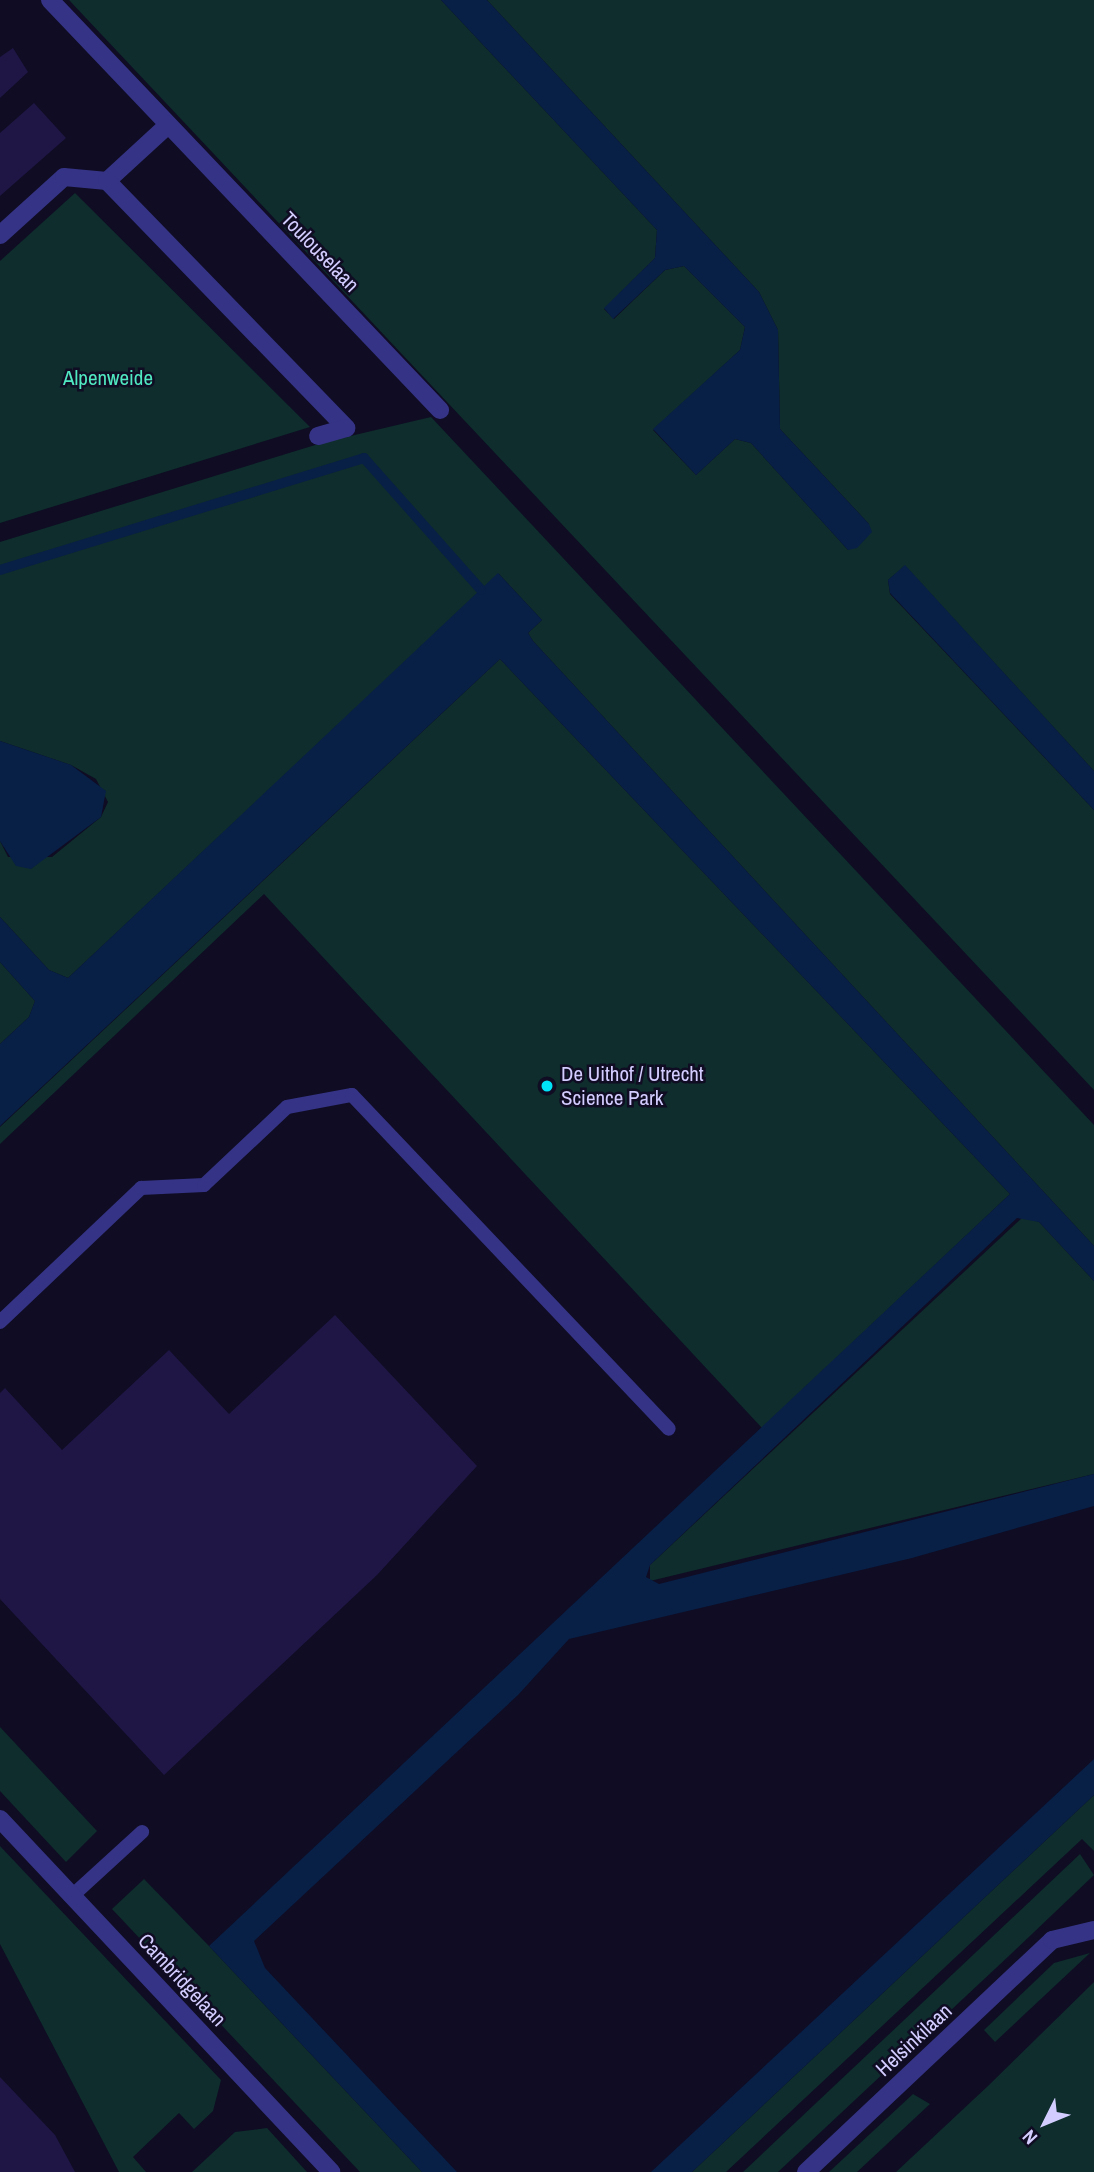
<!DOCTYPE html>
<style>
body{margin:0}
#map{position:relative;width:1094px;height:2172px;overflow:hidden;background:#0f0c23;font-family:"Archivo Narrow",sans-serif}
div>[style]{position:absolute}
.green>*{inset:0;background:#0e2d2c}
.water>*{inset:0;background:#081f46}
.stream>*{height:10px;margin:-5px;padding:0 5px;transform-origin:5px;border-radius:5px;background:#081f46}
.building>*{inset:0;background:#1f1645}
.lane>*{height:14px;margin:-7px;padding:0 7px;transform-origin:7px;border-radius:7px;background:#353385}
.street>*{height:18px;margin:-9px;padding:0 9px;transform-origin:9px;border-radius:9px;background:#353385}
.dots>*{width:19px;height:19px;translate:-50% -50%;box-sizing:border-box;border:4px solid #0f0c23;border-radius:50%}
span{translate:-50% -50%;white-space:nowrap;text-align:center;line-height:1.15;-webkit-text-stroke:5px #0f0c23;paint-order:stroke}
.street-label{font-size:21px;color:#d3cdff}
.park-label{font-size:21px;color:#50e8c0}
.poi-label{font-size:21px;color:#d3cdff}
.left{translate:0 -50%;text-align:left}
.north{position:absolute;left:1010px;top:2088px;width:70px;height:70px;-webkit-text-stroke:5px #0f0c23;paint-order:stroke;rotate:227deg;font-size:19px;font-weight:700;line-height:28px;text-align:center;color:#d3cdff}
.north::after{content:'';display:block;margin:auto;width:24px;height:32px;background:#d3cdff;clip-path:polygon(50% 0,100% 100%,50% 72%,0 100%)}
</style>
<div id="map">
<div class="green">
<i style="clip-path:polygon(69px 0,441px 0,657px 230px,655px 258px,604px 309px,614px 319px,665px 270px,684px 266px,745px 327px,740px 350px,653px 430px,696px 475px,735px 439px,751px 443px,848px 550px,869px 524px,780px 429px,778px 330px,759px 292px,487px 0,1094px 0,1094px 771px,905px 566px,888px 580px,890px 594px,1094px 810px,1094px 1090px)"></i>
<i style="clip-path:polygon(75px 193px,310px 427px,0 523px,0 261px)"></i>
<i style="clip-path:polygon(431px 417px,1094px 1125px,1094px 1246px,533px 641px,528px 633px,542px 620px,499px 574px,68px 978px,49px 970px,0 917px,0 841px,8px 857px,52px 857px,101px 817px,108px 802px,96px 779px,71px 765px,0 741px,0 542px,325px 442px)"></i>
<i style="clip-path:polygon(500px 659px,1010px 1194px,762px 1428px,264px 894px,0 1144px,0 1127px)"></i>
<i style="clip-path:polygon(0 962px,35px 1001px,29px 1017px,0 1044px)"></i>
<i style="clip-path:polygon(1024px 1216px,1039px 1222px,1094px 1281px,1094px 1474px,650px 1581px,650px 1565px)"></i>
<i style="clip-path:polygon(0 1727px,97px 1831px,66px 1862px,0 1791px)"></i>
<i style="clip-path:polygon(1094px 1795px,1094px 1851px,1082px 1839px,726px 2172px,692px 2172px)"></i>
<i style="clip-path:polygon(0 1846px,221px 2080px,213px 2111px,194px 2129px,179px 2113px,133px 2157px,146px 2172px,119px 2172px,0 1944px)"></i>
<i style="clip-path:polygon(1080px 1854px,1094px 1875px,1012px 1953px,778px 2172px,743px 2172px)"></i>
<i style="clip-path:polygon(144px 1879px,209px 1946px,422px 2172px,360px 2172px,112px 1909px)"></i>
<i style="clip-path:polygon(1090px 1953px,995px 2042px,984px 2030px,1054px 1963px)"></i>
<i style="clip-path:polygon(1094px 1982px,1094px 2172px,896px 2172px,989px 2085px)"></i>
<i style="clip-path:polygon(913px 2094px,930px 2104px,857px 2172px,829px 2172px)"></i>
<i style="clip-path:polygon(267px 2128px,307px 2172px,192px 2172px,235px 2132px)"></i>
</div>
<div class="water">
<i style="clip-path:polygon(441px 0,487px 0,759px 292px,778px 330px,780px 429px,869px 524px,872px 532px,857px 548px,848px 550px,751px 443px,735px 439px,696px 475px,653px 429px,740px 350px,745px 327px,684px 266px,665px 270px,613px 319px,604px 308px,655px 258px,657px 230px)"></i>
<i style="clip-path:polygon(905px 565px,1094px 771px,1094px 810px,890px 593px,888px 580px)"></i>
<i style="clip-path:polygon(498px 573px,542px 620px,528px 633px,533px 641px,1094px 1246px,1094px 1281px,1039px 1222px,1017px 1218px,650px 1565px,646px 1577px,659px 1584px,1094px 1474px,1094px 1506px,912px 1558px,569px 1639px,518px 1695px,254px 1941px,265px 1968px,457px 2172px,422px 2172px,209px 1946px,1010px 1194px,500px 659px,0 1126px,0 1044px,29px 1017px,35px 1001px,0 962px,0 917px,49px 970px,68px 978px)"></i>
<i style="clip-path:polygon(0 741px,71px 765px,106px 791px,101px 817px,31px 869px,16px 866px,0 841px)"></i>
<i style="clip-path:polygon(1094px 1759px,1094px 1795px,692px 2172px,651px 2172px)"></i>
</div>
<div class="stream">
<i style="left:0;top:570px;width:381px;rotate:-17.1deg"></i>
<i style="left:364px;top:458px;width:176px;rotate:48.4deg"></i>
</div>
<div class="building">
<i style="clip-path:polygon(13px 48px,28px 72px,0 98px,0 57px)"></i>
<i style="clip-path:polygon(34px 103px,66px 138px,0 196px,0 133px)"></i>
<i style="clip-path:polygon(335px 1315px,477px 1466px,377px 1575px,164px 1775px,0 1599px,0 1393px,5px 1388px,62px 1450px,169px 1350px,229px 1414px)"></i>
<i style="clip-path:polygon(0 2077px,55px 2135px,75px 2172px,0 2172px)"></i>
</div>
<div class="lane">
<i style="left:0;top:1322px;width:195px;rotate:-43.5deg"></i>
<i style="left:141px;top:1188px;width:63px;rotate:-2.7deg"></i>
<i style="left:204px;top:1185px;width:114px;rotate:-43.2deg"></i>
<i style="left:287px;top:1107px;width:66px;rotate:-10.5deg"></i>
<i style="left:352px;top:1095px;width:460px;rotate:46.5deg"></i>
<i style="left:72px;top:1896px;width:95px;rotate:-42.4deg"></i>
</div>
<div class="street">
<i style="left:50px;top:0;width:566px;rotate:46.43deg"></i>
<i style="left:107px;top:181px;width:83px;rotate:-42.6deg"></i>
<i style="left:0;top:235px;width:86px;rotate:-42.2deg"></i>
<i style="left:64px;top:177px;width:43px;rotate:5.3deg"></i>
<i style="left:107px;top:181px;width:344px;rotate:45.9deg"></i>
<i style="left:346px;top:428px;width:29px;rotate:164deg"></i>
<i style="left:0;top:1819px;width:484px;rotate:46.8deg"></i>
<i style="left:806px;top:2172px;width:338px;rotate:-43.3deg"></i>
<i style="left:1052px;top:1940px;width:43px;rotate:-13.4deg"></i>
</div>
<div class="dots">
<i style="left:547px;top:1086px;background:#00e2f8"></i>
</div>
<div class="street-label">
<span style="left:320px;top:252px;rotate:46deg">Toulouselaan</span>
<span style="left:182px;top:1980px;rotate:47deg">Cambridgelaan</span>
<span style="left:914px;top:2040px;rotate:-43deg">Helsinkilaan</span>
</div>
<div class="park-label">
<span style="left:108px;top:378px">Alpenweide</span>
</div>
<div class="poi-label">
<span class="left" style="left:561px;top:1086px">De Uithof / Utrecht<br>Science Park</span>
</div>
<div class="north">N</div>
</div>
